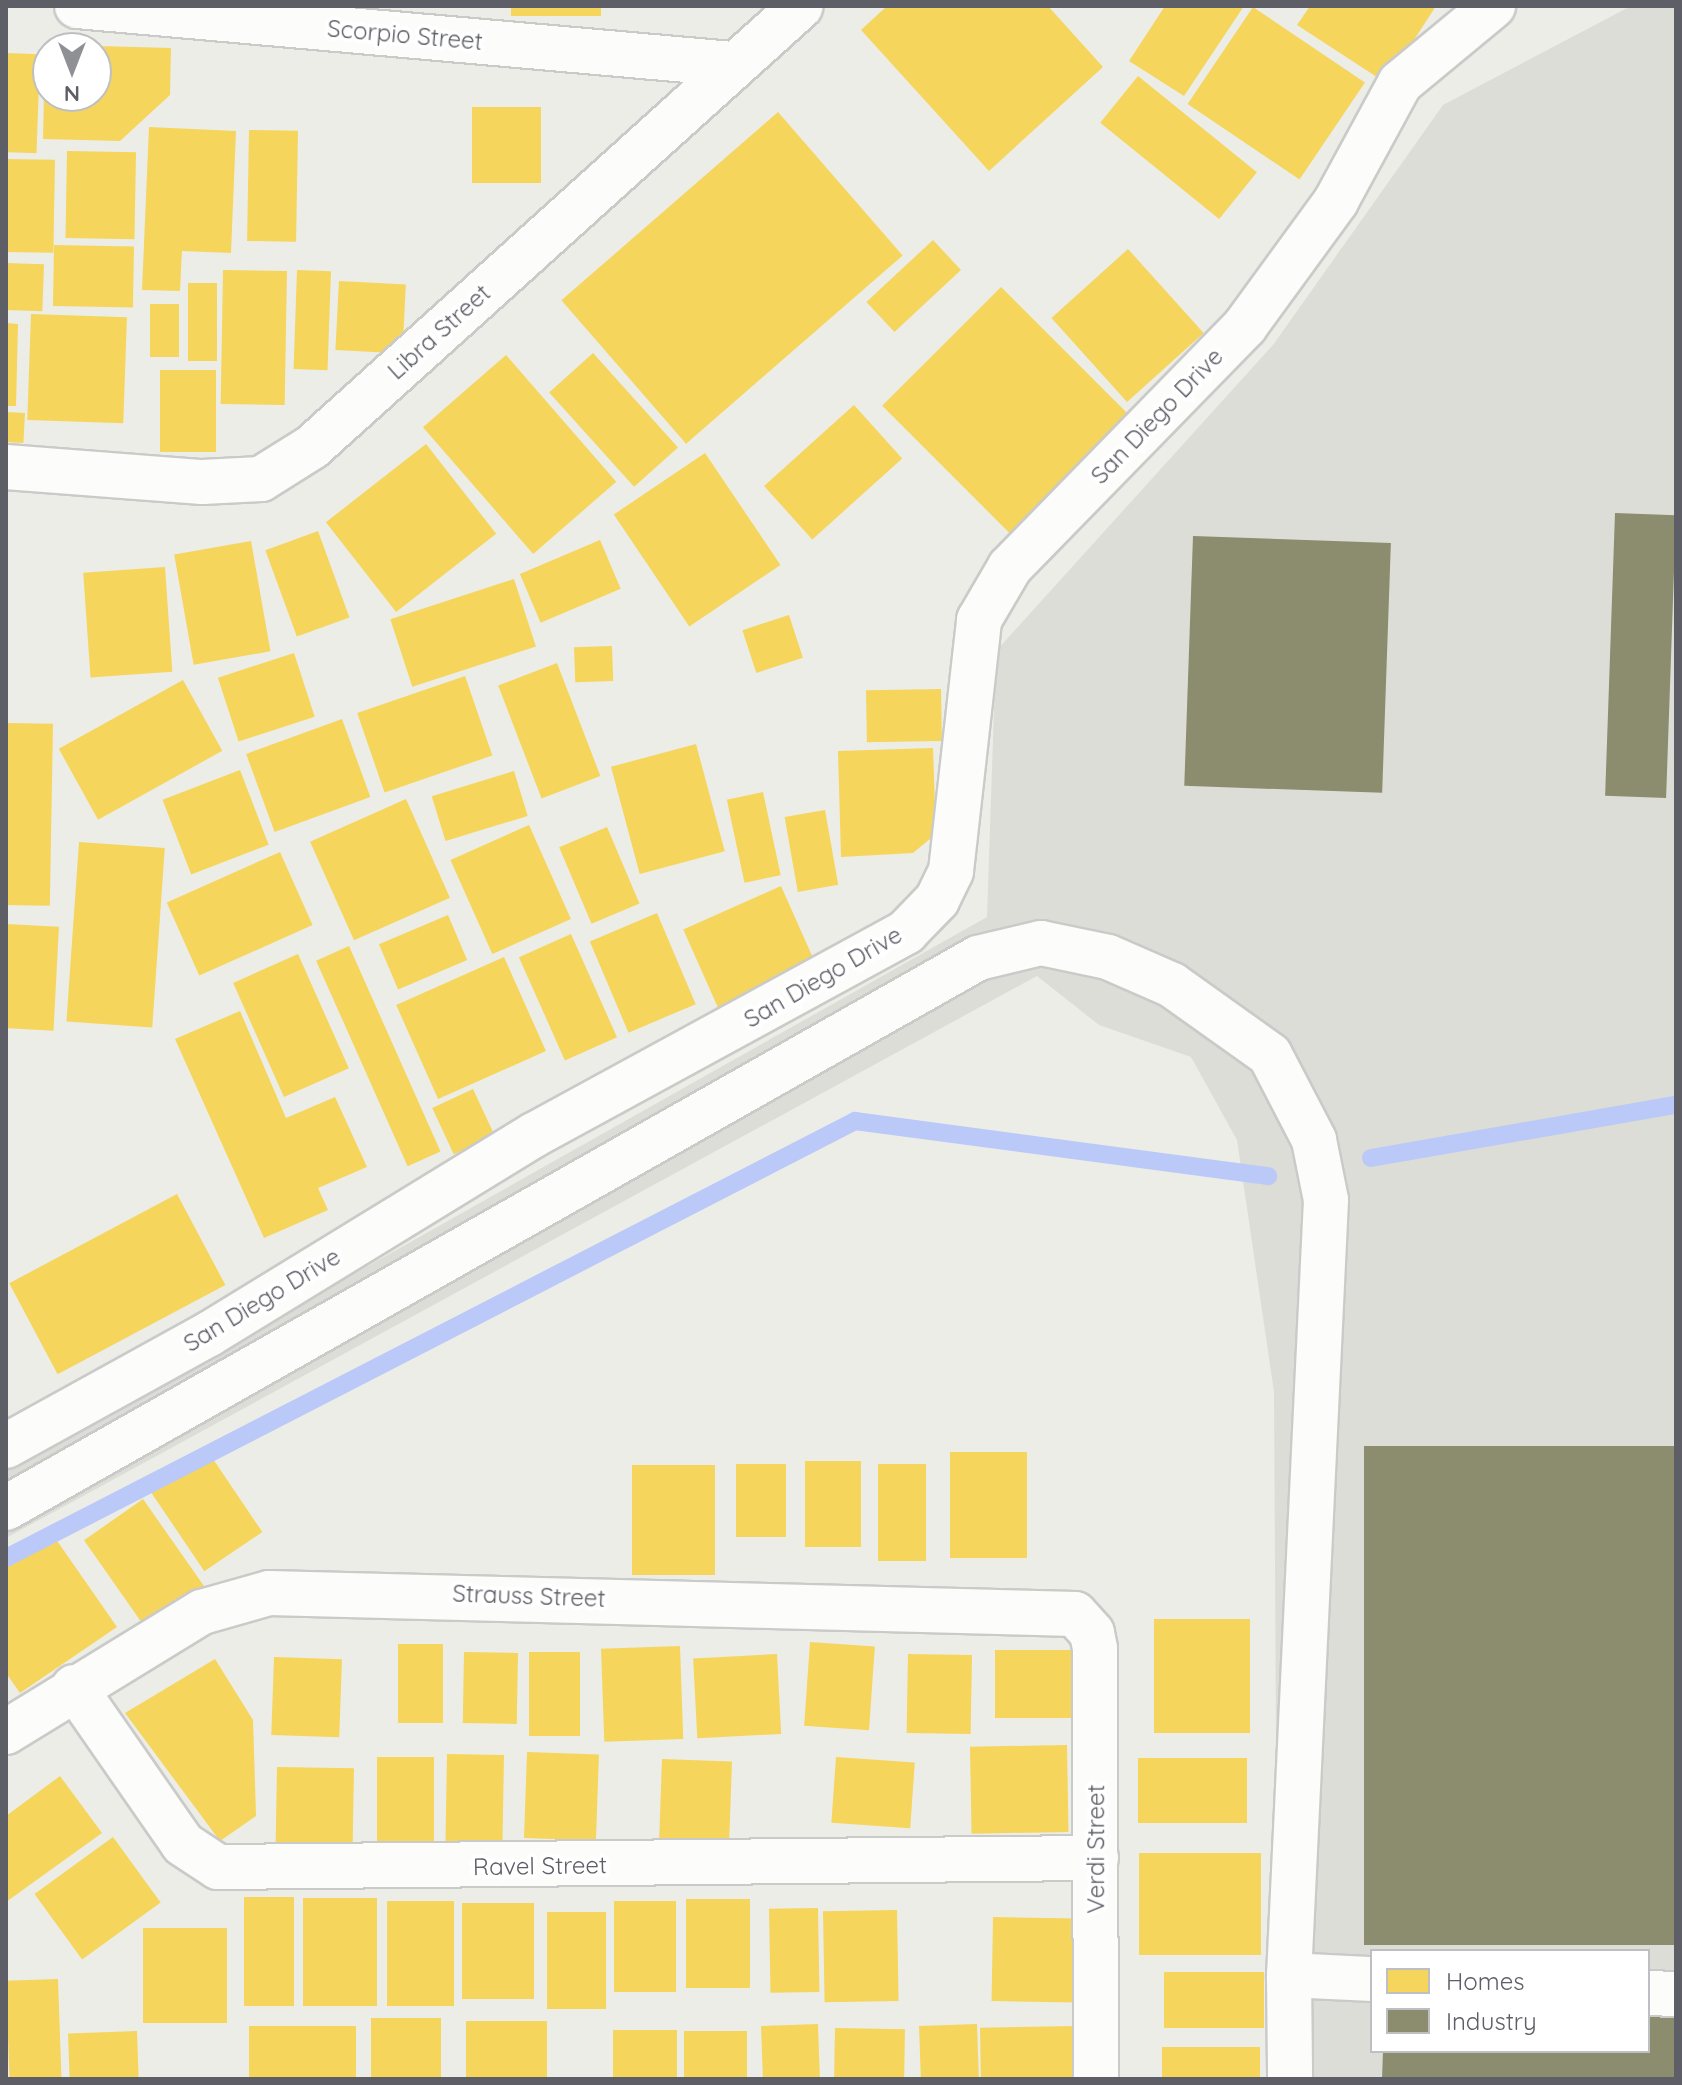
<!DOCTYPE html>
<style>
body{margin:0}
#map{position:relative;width:1682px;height:2085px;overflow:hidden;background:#ecede7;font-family:Quicksand,sans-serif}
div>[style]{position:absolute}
.industrial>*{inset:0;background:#dcddd7}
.homes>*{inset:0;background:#f6d55c;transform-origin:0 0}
.industry>*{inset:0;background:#8c8c6e;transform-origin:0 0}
.stream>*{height:18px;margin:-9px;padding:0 9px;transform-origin:9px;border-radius:9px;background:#bac9f8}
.roads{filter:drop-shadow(2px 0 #cacbc9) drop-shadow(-2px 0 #cacbc9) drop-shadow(0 2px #cacbc9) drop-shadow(0 -2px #cacbc9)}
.minor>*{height:44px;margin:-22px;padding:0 22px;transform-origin:22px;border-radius:22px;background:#fcfcfb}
span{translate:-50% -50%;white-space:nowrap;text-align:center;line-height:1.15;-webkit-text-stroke:8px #fff;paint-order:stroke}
.street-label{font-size:24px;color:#5d5e66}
.frame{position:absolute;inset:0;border:8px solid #5d5e66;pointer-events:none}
.legend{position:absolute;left:1370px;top:1949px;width:280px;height:104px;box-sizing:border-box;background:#fff;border:2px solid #bebfc2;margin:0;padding:10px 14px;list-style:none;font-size:24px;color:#5d5e66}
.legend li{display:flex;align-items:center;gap:16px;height:40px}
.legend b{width:40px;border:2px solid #bebfc2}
.north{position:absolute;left:32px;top:32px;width:80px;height:80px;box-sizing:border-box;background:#fff;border:2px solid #bebfc2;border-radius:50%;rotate:180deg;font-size:22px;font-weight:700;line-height:32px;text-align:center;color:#5d5e66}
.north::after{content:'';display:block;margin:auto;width:28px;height:36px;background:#8f9093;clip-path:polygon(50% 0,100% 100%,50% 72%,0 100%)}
</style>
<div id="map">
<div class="industrial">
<i style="clip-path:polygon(evenodd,1631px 6px,1676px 6px,1676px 2079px,1278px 2079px,1274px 1392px,1237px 1140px,1191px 1057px,1099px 1025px,1037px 976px,6px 1538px,6px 1470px,987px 917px,996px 651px,1273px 345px,1443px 105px,1631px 6px,1372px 1951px,1648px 1951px,1648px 2051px,1372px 2051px,1372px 1951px)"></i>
</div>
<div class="homes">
<i style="left:511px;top:6px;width:90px;height:10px"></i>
<i style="clip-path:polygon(887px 6px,1048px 6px,1103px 67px,989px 171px,861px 30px)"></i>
<i style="clip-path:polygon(1165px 6px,1244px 6px,1184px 96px,1129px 61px)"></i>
<i style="clip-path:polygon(1310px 6px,1436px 6px,1386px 83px,1297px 25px)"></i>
<i style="left:1253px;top:7px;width:135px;height:117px;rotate:34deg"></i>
<i style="clip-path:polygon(45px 45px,65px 45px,48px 48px,48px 96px,96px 96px,96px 46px,171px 48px,170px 95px,120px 141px,43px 139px)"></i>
<i style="left:6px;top:53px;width:34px;height:99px;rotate:2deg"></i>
<i style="left:1138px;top:76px;width:153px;height:60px;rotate:39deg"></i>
<i style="left:472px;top:107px;width:69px;height:76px"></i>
<i style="left:778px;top:112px;width:190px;height:287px;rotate:49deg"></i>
<i style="clip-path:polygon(149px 127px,236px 131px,231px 253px,182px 251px,180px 291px,142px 290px)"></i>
<i style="left:249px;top:130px;width:49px;height:111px;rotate:1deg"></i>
<i style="left:67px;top:151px;width:69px;height:87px;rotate:1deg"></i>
<i style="left:6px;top:159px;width:49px;height:93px;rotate:1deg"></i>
<i style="left:933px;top:240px;width:41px;height:91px;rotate:47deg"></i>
<i style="left:54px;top:245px;width:80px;height:61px;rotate:1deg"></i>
<i style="left:1128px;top:249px;width:113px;height:103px;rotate:48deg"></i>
<i style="left:6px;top:263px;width:38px;height:47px;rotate:2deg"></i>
<i style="left:223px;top:270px;width:64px;height:134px;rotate:1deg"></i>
<i style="left:297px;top:270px;width:34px;height:99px;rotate:2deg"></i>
<i style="left:339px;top:281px;width:67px;height:69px;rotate:3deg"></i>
<i style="left:188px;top:283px;width:29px;height:78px"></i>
<i style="left:1001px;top:287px;width:187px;height:168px;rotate:45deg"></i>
<i style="left:150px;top:304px;width:29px;height:53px"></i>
<i style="left:31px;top:314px;width:96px;height:106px;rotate:2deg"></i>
<i style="clip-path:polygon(6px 323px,18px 324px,16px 406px,6px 406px)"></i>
<i style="left:593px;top:353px;width:127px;height:59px;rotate:48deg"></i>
<i style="left:506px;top:355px;width:168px;height:110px;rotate:49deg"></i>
<i style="left:160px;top:370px;width:56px;height:82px"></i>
<i style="left:854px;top:405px;width:72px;height:121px;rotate:48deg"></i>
<i style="left:6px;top:412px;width:19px;height:30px;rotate:3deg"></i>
<i style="left:426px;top:444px;width:114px;height:127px;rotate:52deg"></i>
<i style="left:705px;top:453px;width:135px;height:110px;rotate:56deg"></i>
<i style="left:318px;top:531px;width:92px;height:56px;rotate:70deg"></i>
<i style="left:600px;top:540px;width:53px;height:87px;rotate:67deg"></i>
<i style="left:251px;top:541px;width:112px;height:78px;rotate:80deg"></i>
<i style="left:165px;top:567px;width:105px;height:82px;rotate:86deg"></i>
<i style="left:514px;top:579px;width:71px;height:130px;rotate:72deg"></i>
<i style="left:789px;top:615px;width:45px;height:49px;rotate:72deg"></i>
<i style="left:612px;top:646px;width:35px;height:38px;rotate:88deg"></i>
<i style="left:294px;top:653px;width:67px;height:80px;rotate:72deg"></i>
<i style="left:557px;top:663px;width:121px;height:63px;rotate:69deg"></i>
<i style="left:465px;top:676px;width:84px;height:114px;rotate:71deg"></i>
<i style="left:183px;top:680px;width:81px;height:142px;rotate:61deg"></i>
<i style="left:941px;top:689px;width:52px;height:75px;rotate:89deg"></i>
<i style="left:342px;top:719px;width:83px;height:102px;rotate:70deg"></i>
<i style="left:6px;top:723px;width:47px;height:182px;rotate:1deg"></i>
<i style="left:696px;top:744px;width:111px;height:88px;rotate:75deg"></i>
<i style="clip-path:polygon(933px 748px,936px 834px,913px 853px,841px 857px,838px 751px)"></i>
<i style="left:240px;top:770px;width:80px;height:83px;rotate:69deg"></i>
<i style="left:514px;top:771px;width:47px;height:86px;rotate:73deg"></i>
<i style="left:763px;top:792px;width:85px;height:37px;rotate:78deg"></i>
<i style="left:406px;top:799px;width:108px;height:105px;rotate:66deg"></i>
<i style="left:825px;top:810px;width:76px;height:41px;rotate:80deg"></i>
<i style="left:529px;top:825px;width:103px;height:86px;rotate:66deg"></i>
<i style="left:607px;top:827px;width:83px;height:52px;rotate:67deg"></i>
<i style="left:79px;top:842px;width:86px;height:180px;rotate:4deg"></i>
<i style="left:280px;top:852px;width:80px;height:124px;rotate:66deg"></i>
<i style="left:781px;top:886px;width:85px;height:107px;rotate:66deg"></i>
<i style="left:657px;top:913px;width:99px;height:73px;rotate:67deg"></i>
<i style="left:448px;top:915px;width:49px;height:75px;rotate:67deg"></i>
<i style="left:6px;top:924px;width:53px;height:104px;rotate:3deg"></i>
<i style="left:571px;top:934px;width:113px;height:57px;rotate:66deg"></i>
<i style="left:349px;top:946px;width:225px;height:36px;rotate:66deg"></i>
<i style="left:298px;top:954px;width:125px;height:71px;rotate:66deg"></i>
<i style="left:504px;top:957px;width:103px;height:118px;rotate:66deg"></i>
<i style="clip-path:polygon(240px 1011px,286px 1118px,335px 1097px,367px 1167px,318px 1188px,328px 1210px,264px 1238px,175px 1039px)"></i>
<i style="left:473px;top:1089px;width:51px;height:45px;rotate:65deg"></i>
<i style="left:177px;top:1194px;width:103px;height:190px;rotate:62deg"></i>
<i style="left:207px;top:1450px;width:99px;height:70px;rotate:56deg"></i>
<i style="left:950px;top:1452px;width:77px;height:106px"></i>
<i style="left:805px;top:1461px;width:56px;height:86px"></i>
<i style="left:736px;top:1464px;width:50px;height:73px"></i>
<i style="left:878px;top:1464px;width:48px;height:97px"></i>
<i style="left:632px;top:1465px;width:83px;height:110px"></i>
<i style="left:143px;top:1499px;width:109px;height:72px;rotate:55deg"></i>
<i style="clip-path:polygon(53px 1535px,117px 1627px,20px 1693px,6px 1673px,6px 1567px)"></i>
<i style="left:1154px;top:1619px;width:96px;height:114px"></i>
<i style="left:810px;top:1642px;width:65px;height:84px;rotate:4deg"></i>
<i style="left:398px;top:1644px;width:45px;height:79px"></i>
<i style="left:680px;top:1646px;width:93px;height:79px;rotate:88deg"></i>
<i style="left:995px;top:1650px;width:78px;height:68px"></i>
<i style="left:464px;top:1652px;width:54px;height:71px;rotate:1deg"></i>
<i style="left:580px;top:1652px;width:84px;height:51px;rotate:90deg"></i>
<i style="left:777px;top:1654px;width:80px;height:84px;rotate:87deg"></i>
<i style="left:908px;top:1654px;width:64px;height:79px;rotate:1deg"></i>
<i style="left:274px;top:1657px;width:68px;height:78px;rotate:2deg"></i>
<i style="clip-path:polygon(215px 1659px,253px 1720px,256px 1816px,220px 1841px,125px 1713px)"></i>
<i style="left:1067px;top:1745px;width:87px;height:97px;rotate:89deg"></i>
<i style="left:527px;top:1752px;width:72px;height:86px;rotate:2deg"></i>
<i style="left:447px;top:1754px;width:57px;height:102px;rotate:1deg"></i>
<i style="left:377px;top:1757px;width:57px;height:84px"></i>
<i style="left:836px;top:1757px;width:79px;height:66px;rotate:4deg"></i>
<i style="left:1138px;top:1758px;width:109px;height:65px"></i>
<i style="left:662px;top:1759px;width:70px;height:81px;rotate:2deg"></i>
<i style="left:277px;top:1767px;width:77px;height:82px;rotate:1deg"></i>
<i style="clip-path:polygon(60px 1776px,102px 1833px,6px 1902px,6px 1816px)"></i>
<i style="left:113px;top:1837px;width:81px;height:97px;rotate:54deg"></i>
<i style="left:1139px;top:1853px;width:122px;height:102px"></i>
<i style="left:244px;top:1897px;width:50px;height:109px"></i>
<i style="left:303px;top:1898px;width:74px;height:108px"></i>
<i style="left:686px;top:1899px;width:64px;height:89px"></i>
<i style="left:387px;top:1901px;width:67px;height:105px"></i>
<i style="left:614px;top:1901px;width:62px;height:91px"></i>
<i style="left:462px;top:1903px;width:72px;height:96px"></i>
<i style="left:818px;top:1908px;width:84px;height:49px;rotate:89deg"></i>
<i style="left:897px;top:1910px;width:91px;height:74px;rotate:89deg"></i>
<i style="left:547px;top:1912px;width:59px;height:97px"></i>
<i style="left:993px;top:1917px;width:84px;height:84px;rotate:1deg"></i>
<i style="left:143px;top:1928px;width:84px;height:95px"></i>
<i style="left:1164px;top:1972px;width:100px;height:56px"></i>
<i style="left:58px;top:1979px;width:100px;height:52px;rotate:88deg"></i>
<i style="left:371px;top:2018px;width:70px;height:61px"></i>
<i style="left:466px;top:2021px;width:81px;height:58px"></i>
<i style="left:818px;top:2024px;width:55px;height:57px;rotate:88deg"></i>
<i style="left:977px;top:2024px;width:55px;height:58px;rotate:88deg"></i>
<i style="left:249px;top:2026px;width:107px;height:53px"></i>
<i style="left:1075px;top:2026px;width:53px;height:95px;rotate:89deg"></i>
<i style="left:835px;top:2028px;width:70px;height:51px;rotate:1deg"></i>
<i style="left:613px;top:2030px;width:64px;height:49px"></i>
<i style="left:137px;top:2031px;width:48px;height:69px;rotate:88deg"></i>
<i style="left:684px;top:2031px;width:63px;height:48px"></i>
<i style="left:1162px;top:2047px;width:98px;height:32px"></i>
</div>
<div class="industry">
<i style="left:1615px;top:513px;width:61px;height:283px;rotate:2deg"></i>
<i style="left:1193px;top:536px;width:198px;height:250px;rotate:2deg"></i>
<i style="left:1364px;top:1446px;width:312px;height:499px"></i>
<i style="clip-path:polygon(1648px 2011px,1676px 2012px,1676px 2079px,1382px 2079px,1383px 2051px,1648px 2051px)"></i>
</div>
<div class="stream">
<i style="left:1371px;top:1158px;width:310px;rotate:-9.9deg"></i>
<i style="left:6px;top:1558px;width:955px;rotate:-27.24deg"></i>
<i style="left:855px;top:1121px;width:417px;rotate:7.6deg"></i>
</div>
<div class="roads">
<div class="minor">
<i style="left:77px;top:6px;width:658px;rotate:5.06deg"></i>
<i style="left:6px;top:467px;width:197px;rotate:4.4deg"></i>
<i style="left:202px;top:482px;width:59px;rotate:-2.9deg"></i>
<i style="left:261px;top:479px;width:60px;rotate:-32.1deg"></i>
<i style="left:312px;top:447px;width:658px;rotate:-42.05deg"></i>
<i style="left:6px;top:1446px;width:232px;rotate:-28.9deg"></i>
<i style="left:209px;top:1334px;width:381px;rotate:-31.5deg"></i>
<i style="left:534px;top:1135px;width:424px;rotate:-28.6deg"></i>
<i style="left:906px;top:932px;width:45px;rotate:-45.9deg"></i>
<i style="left:937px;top:900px;width:32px;rotate:-64deg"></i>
<i style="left:951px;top:871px;width:253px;rotate:-83.6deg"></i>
<i style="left:979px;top:620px;width:61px;rotate:-59.7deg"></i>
<i style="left:1010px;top:567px;width:337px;rotate:-45.7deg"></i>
<i style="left:1245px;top:326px;width:155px;rotate:-53.9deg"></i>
<i style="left:1336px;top:201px;width:134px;rotate:-61.5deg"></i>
<i style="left:1400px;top:83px;width:121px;rotate:-39.6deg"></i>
<i style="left:6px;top:1508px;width:1117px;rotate:-29.5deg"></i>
<i style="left:978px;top:958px;width:65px;rotate:-13.4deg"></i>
<i style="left:1041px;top:943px;width:68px;rotate:11.8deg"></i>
<i style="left:1108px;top:957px;width:70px;rotate:23.6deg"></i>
<i style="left:1172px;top:985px;width:120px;rotate:35.5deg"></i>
<i style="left:1270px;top:1055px;width:96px;rotate:62.6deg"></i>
<i style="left:1314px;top:1140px;width:61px;rotate:78.7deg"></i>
<i style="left:1326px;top:1200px;width:776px;rotate:92.73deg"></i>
<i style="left:1289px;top:1975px;width:104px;rotate:89.4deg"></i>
<i style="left:74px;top:1687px;width:191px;rotate:55.2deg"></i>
<i style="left:183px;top:1844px;width:42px;rotate:33.3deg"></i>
<i style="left:218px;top:1867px;width:878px;rotate:-0.59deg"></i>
<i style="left:6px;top:1732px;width:230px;rotate:-31.5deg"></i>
<i style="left:202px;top:1612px;width:70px;rotate:-15.8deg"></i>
<i style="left:269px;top:1593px;width:806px;rotate:1.49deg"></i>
<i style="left:1075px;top:1614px;width:25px;rotate:48deg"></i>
<i style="left:1092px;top:1633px;width:15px;rotate:79deg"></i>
<i style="left:1095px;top:1648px;width:431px;rotate:89.9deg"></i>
<i style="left:1289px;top:1975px;width:83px;rotate:2.8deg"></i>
<i style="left:1648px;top:1993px;width:28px;rotate:2deg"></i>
</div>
</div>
<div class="street-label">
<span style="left:405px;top:35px;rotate:5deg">Scorpio Street</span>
<span style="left:439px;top:332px;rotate:-42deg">Libra Street</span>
<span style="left:1157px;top:416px;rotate:-46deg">San Diego Drive</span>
<span style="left:823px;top:977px;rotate:-30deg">San Diego Drive</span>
<span style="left:262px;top:1300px;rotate:-31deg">San Diego Drive</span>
<span style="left:529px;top:1596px;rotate:2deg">Strauss Street</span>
<span style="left:1096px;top:1849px;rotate:-90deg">Verdi Street</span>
<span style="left:540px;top:1866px;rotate:-1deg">Ravel Street</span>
</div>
<div class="frame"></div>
<ul class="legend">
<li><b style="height:22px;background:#f6d55c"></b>Homes</li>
<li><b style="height:22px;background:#8c8c6e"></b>Industry</li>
</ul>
<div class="north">N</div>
</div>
